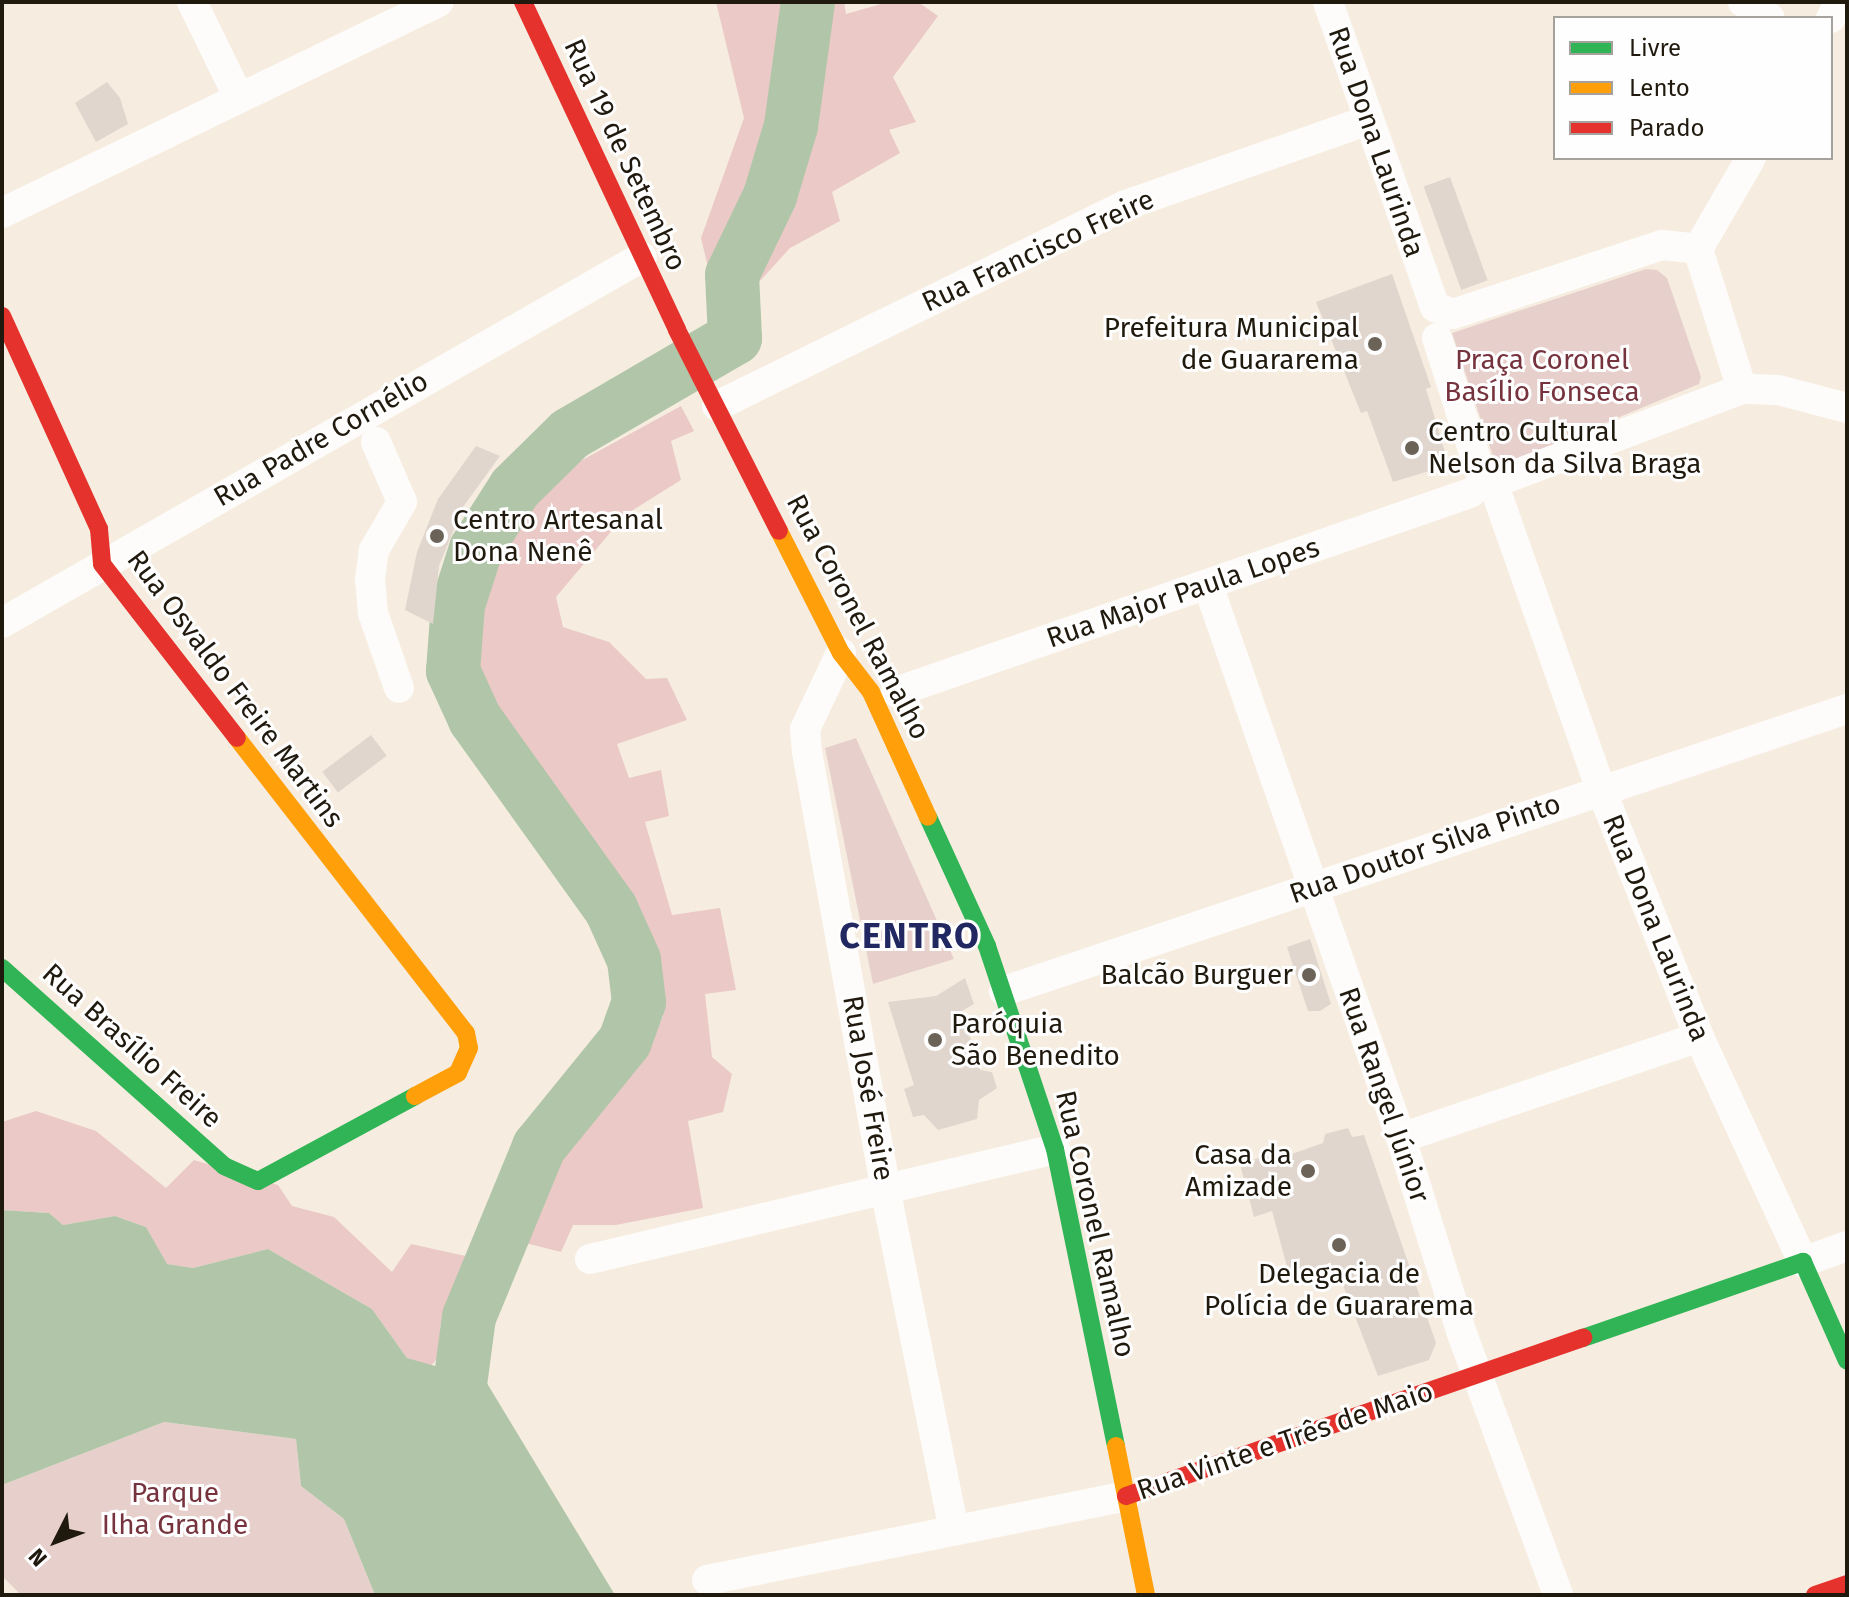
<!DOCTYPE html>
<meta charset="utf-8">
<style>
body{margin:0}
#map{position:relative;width:1849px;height:1597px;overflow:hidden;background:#f6ede0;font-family:"Fira Sans",sans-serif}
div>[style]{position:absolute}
.green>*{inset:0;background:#e7d0cc}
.forest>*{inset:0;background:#eac9c6}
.water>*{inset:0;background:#b1c6a9}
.river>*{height:54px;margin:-27px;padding:0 27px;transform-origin:27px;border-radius:27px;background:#b1c6a9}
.building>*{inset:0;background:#e0d6cd;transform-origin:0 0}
.street>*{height:30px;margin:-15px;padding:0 15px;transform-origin:15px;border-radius:15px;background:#fefcfa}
.fast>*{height:18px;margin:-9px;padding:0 9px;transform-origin:9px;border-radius:9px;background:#30b455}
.slow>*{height:18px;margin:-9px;padding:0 9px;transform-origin:9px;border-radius:9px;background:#ff9f0a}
.jam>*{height:18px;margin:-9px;padding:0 9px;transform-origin:9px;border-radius:9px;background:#e5322d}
.dots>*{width:22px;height:22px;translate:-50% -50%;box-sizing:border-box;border:4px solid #fefefe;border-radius:50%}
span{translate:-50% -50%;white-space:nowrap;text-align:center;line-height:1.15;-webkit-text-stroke:6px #fefefe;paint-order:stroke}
.street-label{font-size:28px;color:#20190e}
.poi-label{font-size:28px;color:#20190e}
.right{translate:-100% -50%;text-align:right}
.left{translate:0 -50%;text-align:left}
.park-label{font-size:28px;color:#76333d}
.district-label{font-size:36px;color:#212760;font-weight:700;letter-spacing:2px}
.frame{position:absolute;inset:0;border:4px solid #20190e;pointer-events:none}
.legend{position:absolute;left:1553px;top:16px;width:280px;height:144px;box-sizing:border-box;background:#fefefe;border:2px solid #a5a29e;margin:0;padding:10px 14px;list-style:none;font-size:24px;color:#20190e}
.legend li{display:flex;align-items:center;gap:16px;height:40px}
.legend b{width:40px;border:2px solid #a5a29e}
.north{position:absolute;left:16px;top:1501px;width:80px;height:80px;-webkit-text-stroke:6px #fefefe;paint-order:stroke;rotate:228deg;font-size:22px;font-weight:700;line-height:32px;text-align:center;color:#20190e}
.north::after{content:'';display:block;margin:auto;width:28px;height:36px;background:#20190e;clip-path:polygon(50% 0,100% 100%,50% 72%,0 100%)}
</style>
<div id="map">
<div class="green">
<i style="clip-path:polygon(1646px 269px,1657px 270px,1667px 278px,1701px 377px,1699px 384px,1497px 468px,1452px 333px)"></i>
<i style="clip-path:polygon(856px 738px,954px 959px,873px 984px,825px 748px)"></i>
<i style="clip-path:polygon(164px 1422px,296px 1439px,301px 1486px,344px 1519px,375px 1595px,21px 1595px,2px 1576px,2px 1485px)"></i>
</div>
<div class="forest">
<i style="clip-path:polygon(716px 2px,844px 2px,846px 14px,888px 2px,918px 2px,938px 16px,893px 77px,916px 122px,889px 130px,900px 153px,832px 192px,840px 221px,790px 248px,750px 292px,724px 265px,708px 267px,701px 238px,744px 118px)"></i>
<i style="clip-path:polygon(681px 406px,694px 431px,671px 441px,681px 480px,625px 515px,556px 597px,563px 627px,609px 642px,646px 679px,667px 678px,687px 720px,617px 744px,629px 778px,661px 770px,669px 816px,645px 822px,672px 915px,720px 908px,736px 990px,705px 994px,712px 1057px,732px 1074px,723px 1112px,688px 1121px,703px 1208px,616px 1225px,573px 1225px,561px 1252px,525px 1243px,564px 1153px,646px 1056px,663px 1016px,653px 956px,611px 871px,545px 790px,480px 693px,472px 621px,495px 552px,531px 504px,575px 464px)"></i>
<i style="clip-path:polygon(36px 1111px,96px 1131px,166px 1188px,194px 1160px,278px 1185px,292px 1206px,334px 1217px,392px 1272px,411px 1244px,470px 1257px,462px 1295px,440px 1326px,445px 1349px,430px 1367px,407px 1358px,372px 1309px,268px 1249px,193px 1268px,166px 1264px,146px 1227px,115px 1216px,63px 1225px,49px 1213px,2px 1210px,2px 1122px)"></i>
</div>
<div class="water">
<i style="clip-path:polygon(2px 1210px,49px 1213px,63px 1225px,115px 1216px,146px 1227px,167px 1264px,193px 1268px,268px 1249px,372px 1309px,407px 1358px,485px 1380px,615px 1595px,375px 1595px,344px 1519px,301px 1486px,296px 1439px,164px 1422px,2px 1485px)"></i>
</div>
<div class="river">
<i style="left:488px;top:1595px;width:191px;rotate:-99.4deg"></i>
<i style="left:457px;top:1407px;width:91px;rotate:-82.4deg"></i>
<i style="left:469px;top:1317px;width:184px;rotate:-67.6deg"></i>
<i style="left:539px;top:1147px;width:136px;rotate:-50.9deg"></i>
<i style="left:625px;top:1041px;width:41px;rotate:-70.3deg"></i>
<i style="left:639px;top:1002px;width:42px;rotate:-96.8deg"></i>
<i style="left:634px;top:960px;width:56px;rotate:-114.3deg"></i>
<i style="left:611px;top:909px;width:234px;rotate:-125.6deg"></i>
<i style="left:475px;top:719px;width:53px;rotate:-114.6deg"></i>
<i style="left:453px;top:671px;width:66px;rotate:-85.7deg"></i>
<i style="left:458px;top:605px;width:59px;rotate:-72.2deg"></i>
<i style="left:476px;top:549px;width:72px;rotate:-57.4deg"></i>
<i style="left:515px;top:488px;width:77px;rotate:-44.5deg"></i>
<i style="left:570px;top:434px;width:191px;rotate:-30.2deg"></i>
<i style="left:735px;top:338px;width:63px;rotate:-92.7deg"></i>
<i style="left:732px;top:275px;width:88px;rotate:-64.3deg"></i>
<i style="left:770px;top:196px;width:73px;rotate:-73.3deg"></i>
<i style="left:791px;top:126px;width:125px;rotate:-82.2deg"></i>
</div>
<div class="building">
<i style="clip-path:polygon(107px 82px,120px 98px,128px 124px,96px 142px,75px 103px)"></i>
<i style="left:1450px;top:177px;width:110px;height:28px;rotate:70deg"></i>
<i style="clip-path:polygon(1392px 274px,1431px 387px,1426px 389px,1449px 465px,1393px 482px,1367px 411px,1361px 413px,1316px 302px)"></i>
<i style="clip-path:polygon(476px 446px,500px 456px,463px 507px,439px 566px,433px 624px,405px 610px,417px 552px,438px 499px)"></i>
<i style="left:371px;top:735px;width:26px;height:61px;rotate:53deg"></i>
<i style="clip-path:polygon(1310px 939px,1331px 1004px,1320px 1011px,1308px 1011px,1287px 947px)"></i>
<i style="clip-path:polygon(965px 978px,974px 1004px,962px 1011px,980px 1070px,992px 1072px,997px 1088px,979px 1100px,977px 1119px,938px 1130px,924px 1115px,913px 1117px,904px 1089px,914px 1085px,888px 1002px,936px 996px)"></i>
<i style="clip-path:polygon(1348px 1128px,1352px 1137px,1364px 1135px,1436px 1343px,1429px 1360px,1378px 1376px,1339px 1275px,1319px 1281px,1312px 1268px,1289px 1274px,1272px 1211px,1254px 1217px,1240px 1164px,1268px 1155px,1272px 1161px,1323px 1143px,1325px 1134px)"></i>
</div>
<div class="street">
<i style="left:192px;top:2px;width:107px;rotate:63.9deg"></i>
<i style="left:1328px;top:2px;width:323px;rotate:70.7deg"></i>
<i style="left:1435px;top:307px;width:19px;rotate:21deg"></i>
<i style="left:1453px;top:314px;width:220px;rotate:-18.3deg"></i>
<i style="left:1662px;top:245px;width:36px;rotate:6deg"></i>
<i style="left:1743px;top:2px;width:31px;rotate:31deg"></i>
<i style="left:1831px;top:18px;width:18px;rotate:-63deg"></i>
<i style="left:2px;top:213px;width:485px;rotate:-25.8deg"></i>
<i style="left:1698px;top:249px;width:147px;rotate:72.6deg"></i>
<i style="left:1698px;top:249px;width:105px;rotate:-59.8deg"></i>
<i style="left:1437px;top:338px;width:144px;rotate:72.2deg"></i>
<i style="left:717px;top:406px;width:456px;rotate:-26.2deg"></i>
<i style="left:1126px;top:205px;width:257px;rotate:-19.3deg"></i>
<i style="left:1847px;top:408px;width:71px;rotate:-165.4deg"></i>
<i style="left:1778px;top:390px;width:36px;rotate:-178deg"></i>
<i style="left:1742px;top:389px;width:266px;rotate:159.3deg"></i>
<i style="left:1493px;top:483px;width:324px;rotate:70.6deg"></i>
<i style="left:1601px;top:789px;width:267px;rotate:68.4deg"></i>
<i style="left:1699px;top:1037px;width:248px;rotate:65.2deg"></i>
<i style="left:1803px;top:1262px;width:47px;rotate:-20deg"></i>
<i style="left:376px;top:442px;width:65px;rotate:66.6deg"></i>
<i style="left:402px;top:502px;width:56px;rotate:120.3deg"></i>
<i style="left:374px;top:550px;width:29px;rotate:98deg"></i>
<i style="left:370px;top:579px;width:34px;rotate:85deg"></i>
<i style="left:373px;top:613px;width:79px;rotate:70.9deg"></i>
<i style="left:1211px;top:594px;width:576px;rotate:70.75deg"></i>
<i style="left:1401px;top:1138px;width:202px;rotate:72.7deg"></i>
<i style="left:1461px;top:1331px;width:281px;rotate:69.8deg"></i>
<i style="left:2px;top:623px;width:737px;rotate:-29.76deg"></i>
<i style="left:841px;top:653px;width:84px;rotate:115.3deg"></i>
<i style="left:805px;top:729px;width:23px;rotate:85deg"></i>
<i style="left:807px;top:752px;width:463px;rotate:79.8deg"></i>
<i style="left:889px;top:1208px;width:328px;rotate:78.6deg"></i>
<i style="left:896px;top:692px;width:608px;rotate:-19.12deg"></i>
<i style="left:1004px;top:991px;width:889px;rotate:-18.5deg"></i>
<i style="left:1401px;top:1138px;width:315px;rotate:-18.7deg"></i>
<i style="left:590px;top:1259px;width:478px;rotate:-13.3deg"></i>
<i style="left:707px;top:1580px;width:427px;rotate:-11.3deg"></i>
</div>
<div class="fast">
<i style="left:928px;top:817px;width:142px;rotate:65.4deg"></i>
<i style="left:987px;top:946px;width:214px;rotate:71.5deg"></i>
<i style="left:1055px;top:1149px;width:303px;rotate:78.4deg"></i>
<i style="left:2px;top:968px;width:297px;rotate:41.7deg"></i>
<i style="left:224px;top:1166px;width:37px;rotate:24deg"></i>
<i style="left:258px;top:1181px;width:179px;rotate:-28.4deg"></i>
<i style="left:1583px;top:1338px;width:233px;rotate:-19.1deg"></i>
<i style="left:1803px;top:1262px;width:108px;rotate:66deg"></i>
</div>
<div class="slow">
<i style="left:779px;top:531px;width:137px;rotate:63.1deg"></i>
<i style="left:841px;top:653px;width:49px;rotate:52.4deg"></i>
<i style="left:871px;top:692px;width:137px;rotate:65.5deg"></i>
<i style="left:237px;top:738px;width:373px;rotate:52.2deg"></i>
<i style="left:466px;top:1033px;width:15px;rotate:79deg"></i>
<i style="left:469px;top:1048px;width:27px;rotate:114deg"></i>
<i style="left:458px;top:1073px;width:49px;rotate:151.9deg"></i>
<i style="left:1116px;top:1446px;width:152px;rotate:78.6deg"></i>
</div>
<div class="jam">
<i style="left:523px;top:2px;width:362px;rotate:64.8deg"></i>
<i style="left:677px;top:330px;width:225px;rotate:63.1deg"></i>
<i style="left:2px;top:316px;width:234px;rotate:65.5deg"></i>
<i style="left:99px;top:529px;width:35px;rotate:85deg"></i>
<i style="left:102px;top:564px;width:220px;rotate:52.2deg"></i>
<i style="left:1126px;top:1496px;width:484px;rotate:-19.1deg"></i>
<i style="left:1815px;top:1595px;width:34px;rotate:-19deg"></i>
</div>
<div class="dots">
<i style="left:1375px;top:344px;background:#6b6358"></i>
<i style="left:1412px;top:448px;background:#6b6358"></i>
<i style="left:437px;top:536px;background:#6b6358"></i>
<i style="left:1309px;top:975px;background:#6b6358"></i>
<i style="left:935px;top:1040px;background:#6b6358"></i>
<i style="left:1308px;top:1171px;background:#6b6358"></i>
<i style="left:1339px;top:1245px;background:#6b6358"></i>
</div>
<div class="street-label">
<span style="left:1376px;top:142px;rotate:71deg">Rua Dona Laurinda</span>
<span style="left:625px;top:155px;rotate:65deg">Rua 19 de Setembro</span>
<span style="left:1038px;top:251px;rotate:-25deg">Rua Francisco Freire</span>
<span style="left:321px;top:439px;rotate:-30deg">Rua Padre Cornélio</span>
<span style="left:1183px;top:593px;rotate:-19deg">Rua Major Paula Lopes</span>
<span style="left:858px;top:617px;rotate:62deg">Rua Coronel Ramalho</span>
<span style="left:235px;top:689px;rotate:53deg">Rua Osvaldo Freire Martins</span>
<span style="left:1425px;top:849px;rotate:-19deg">Rua Doutor Silva Pinto</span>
<span style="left:1656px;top:928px;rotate:68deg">Rua Dona Laurinda</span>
<span style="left:132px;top:1046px;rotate:42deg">Rua Brasílio Freire</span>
<span style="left:868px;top:1088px;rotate:80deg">Rua José Freire</span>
<span style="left:1384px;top:1095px;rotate:71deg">Rua Rangel Júnior</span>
<span style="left:1095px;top:1224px;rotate:77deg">Rua Coronel Ramalho</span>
<span style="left:1285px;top:1441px;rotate:-19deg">Rua Vinte e Três de Maio</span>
</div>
<div class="poi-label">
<span class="right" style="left:1359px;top:344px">Prefeitura Municipal<br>de Guararema</span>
<span class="left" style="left:1428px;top:448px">Centro Cultural<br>Nelson da Silva Braga</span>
<span class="left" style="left:453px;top:536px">Centro Artesanal<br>Dona Nenê</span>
<span class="right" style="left:1293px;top:975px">Balcão Burguer</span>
<span class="left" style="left:951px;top:1040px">Paróquia<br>São Benedito</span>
<span class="right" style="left:1292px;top:1171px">Casa da<br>Amizade</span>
<span style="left:1339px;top:1290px">Delegacia de<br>Polícia de Guararema</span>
</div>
<div class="park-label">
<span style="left:1542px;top:376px">Praça Coronel<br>Basílio Fonseca</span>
<span style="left:175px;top:1509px">Parque<br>Ilha Grande</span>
</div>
<div class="district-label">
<span style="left:910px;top:937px">CENTRO</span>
</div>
<div class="frame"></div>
<ul class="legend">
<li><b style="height:10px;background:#30b455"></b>Livre</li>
<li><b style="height:10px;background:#ff9f0a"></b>Lento</li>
<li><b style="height:10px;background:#e5322d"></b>Parado</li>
</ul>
<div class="north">N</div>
</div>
